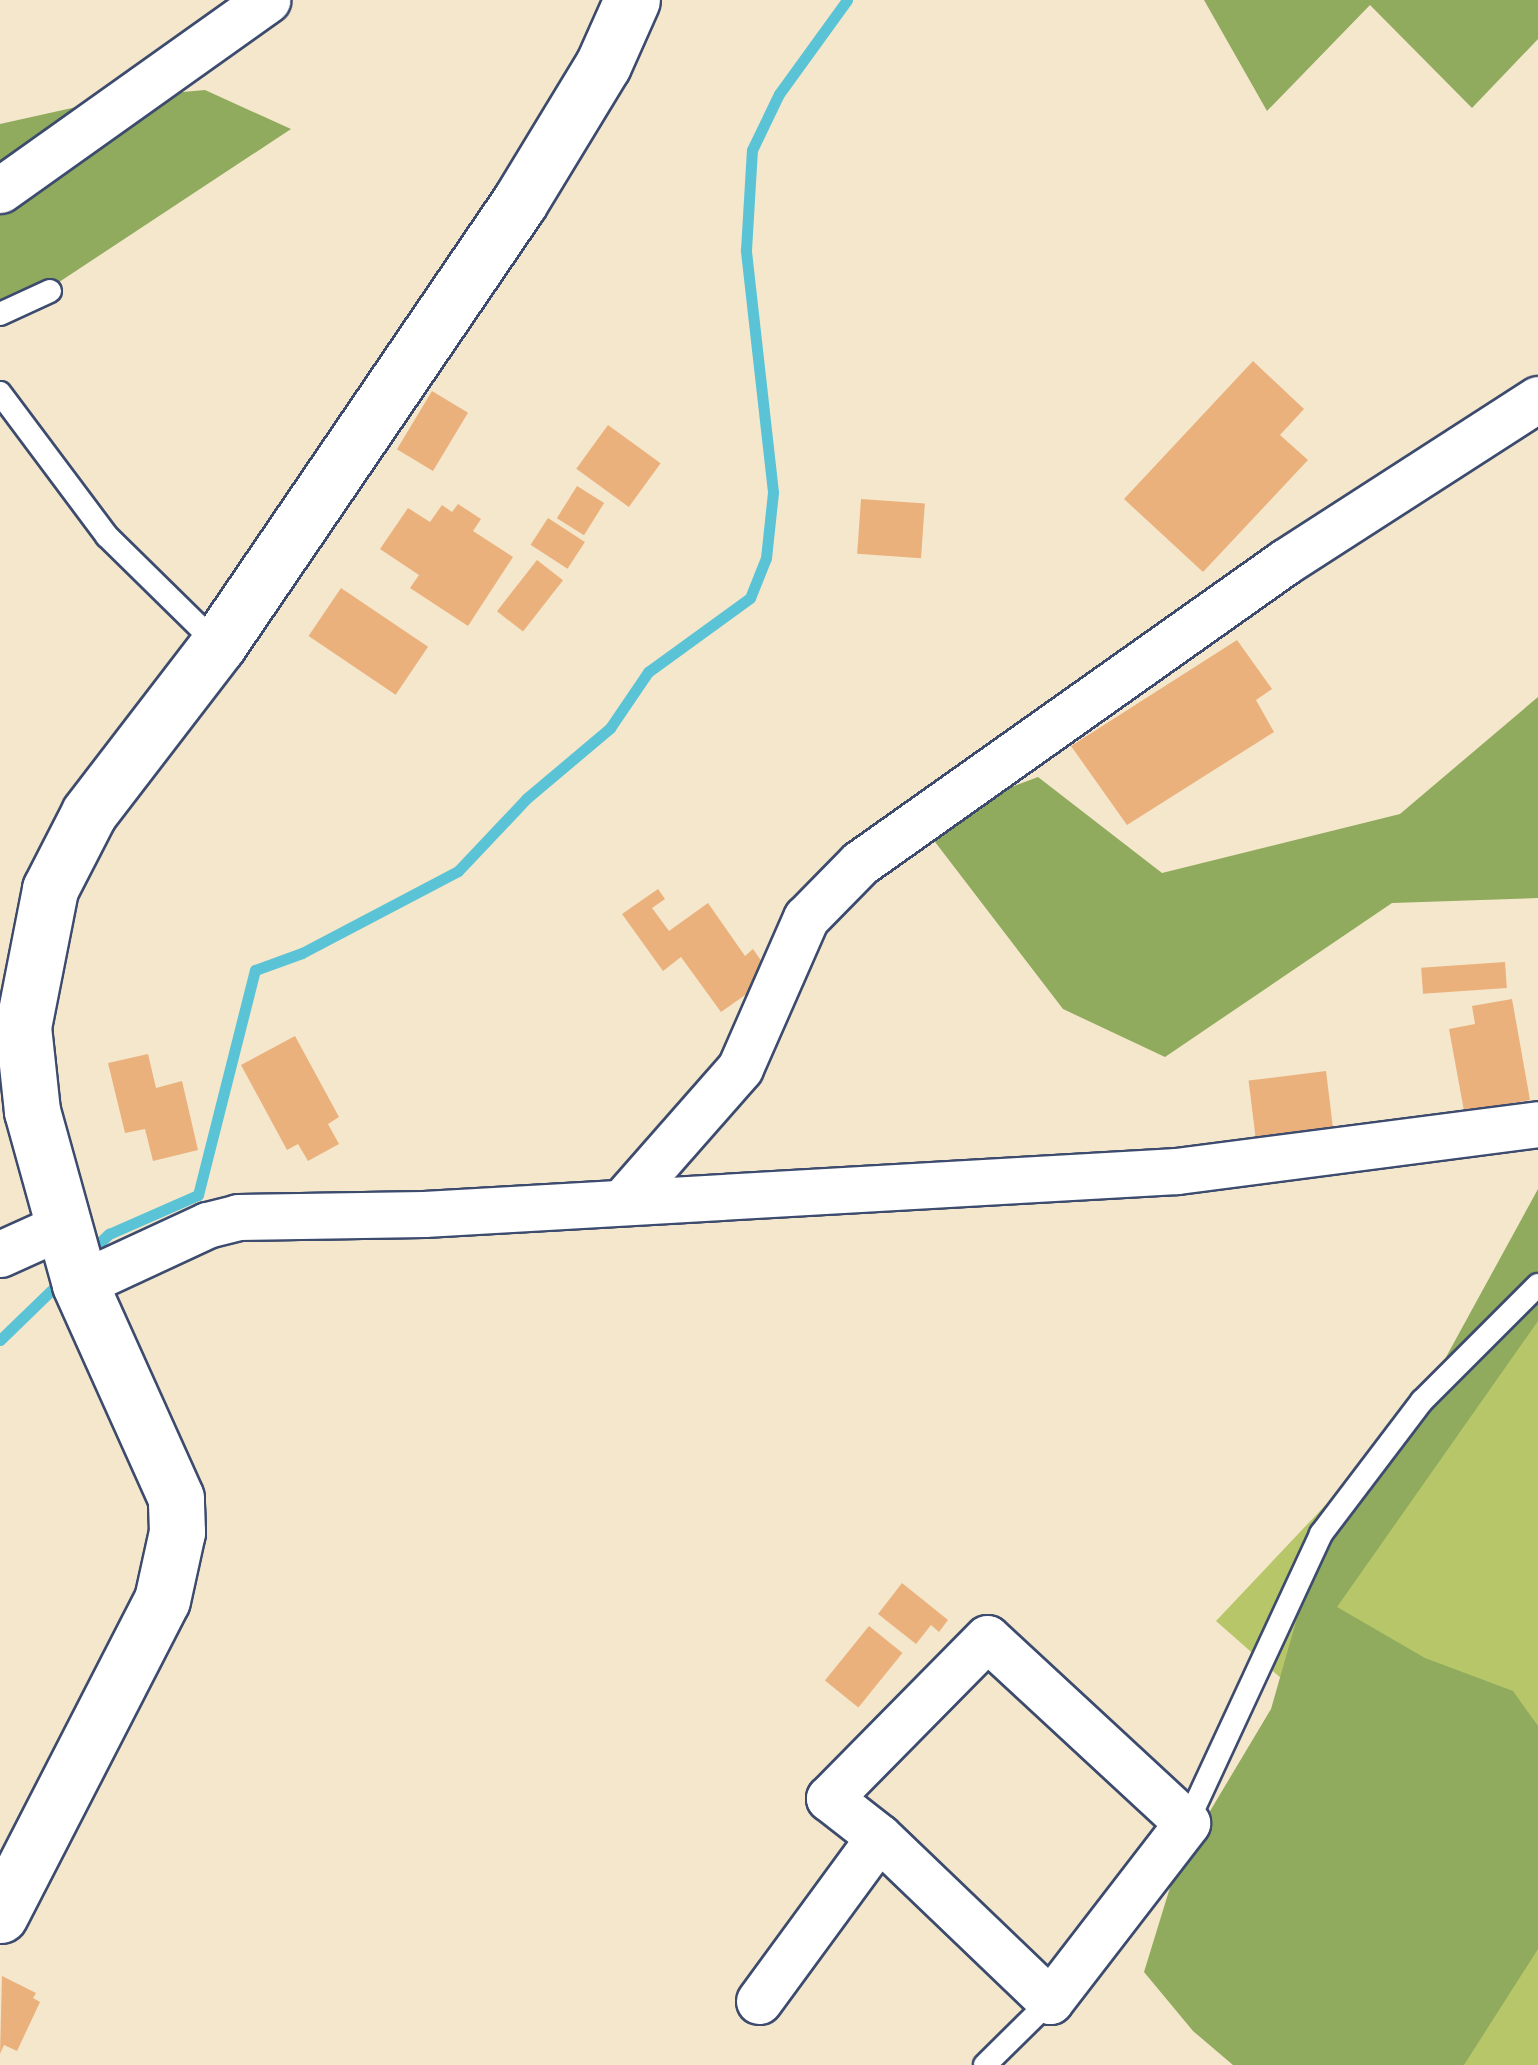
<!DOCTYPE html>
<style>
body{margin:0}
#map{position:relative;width:1538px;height:2065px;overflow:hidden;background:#f4e7cc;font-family:"Shantell Sans",sans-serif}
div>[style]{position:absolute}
.green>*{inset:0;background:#b6c669}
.forest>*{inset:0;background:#90ab5d}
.stream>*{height:11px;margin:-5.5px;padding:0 5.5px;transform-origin:5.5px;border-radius:5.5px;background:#5ac3d6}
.building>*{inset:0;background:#ebb17d;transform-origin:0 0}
.roads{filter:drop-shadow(2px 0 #3c4b6e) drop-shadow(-2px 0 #3c4b6e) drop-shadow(0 2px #3c4b6e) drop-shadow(0 -2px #3c4b6e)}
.service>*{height:22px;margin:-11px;padding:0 11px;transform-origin:11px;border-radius:11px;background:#fff}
.minor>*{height:45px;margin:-22.5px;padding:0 22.5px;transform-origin:22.5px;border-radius:22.5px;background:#fff}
.tertiary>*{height:55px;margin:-27.5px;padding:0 27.5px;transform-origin:27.5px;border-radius:27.5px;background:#fff}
span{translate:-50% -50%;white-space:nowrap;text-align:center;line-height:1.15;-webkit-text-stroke:8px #fcf5e5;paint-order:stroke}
</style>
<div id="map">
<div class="green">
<i style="clip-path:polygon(1538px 1230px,1538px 2065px,1374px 2065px,1389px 1773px,1216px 1621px,1454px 1369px)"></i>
</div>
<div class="forest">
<i style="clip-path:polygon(1204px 0,1538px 0,1538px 39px,1472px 108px,1370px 5px,1267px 111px)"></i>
<i style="clip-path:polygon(205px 90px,291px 129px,0 321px,0 124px,117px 98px)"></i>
<i style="clip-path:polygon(1538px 697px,1538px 898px,1392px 903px,1165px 1057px,1063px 1009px,919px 821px,1038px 777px,1162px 873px,1400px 814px)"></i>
<i style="clip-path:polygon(1538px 1189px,1538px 1321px,1337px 1607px,1425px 1658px,1513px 1691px,1538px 1726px,1538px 1949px,1464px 2065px,1233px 2065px,1193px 2031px,1144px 1972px,1176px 1868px,1271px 1709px,1321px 1534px,1422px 1401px)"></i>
</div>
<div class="stream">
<i style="left:89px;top:1253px;width:28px;rotate:-44deg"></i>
<i style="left:109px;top:1234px;width:97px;rotate:-23.7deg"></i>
<i style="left:198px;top:1195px;width:232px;rotate:-75.8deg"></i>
<i style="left:255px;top:970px;width:50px;rotate:-19.9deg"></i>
<i style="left:302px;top:953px;width:176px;rotate:-27.7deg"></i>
<i style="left:458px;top:871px;width:100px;rotate:-46.6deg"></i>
<i style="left:527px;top:798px;width:109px;rotate:-40.1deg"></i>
<i style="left:610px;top:728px;width:68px;rotate:-55.8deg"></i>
<i style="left:648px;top:672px;width:126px;rotate:-36deg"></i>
<i style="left:750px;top:598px;width:43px;rotate:-68.2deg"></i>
<i style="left:766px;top:558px;width:66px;rotate:-83.9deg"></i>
<i style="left:773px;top:492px;width:244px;rotate:-96.4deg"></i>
<i style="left:746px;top:250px;width:100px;rotate:-86.6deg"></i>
<i style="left:752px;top:150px;width:62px;rotate:-64.3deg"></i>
<i style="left:779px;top:94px;width:116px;rotate:-54.1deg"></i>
<i style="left:0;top:1340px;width:86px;rotate:-44.1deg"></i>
</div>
<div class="building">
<i style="clip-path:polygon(1253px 361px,1304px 409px,1280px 435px,1308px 460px,1203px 572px,1124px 499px)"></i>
<i style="left:432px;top:391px;width:42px;height:68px;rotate:31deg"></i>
<i style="left:608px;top:425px;width:65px;height:54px;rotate:36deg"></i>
<i style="left:577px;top:486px;width:32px;height:38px;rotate:32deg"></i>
<i style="left:861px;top:499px;width:64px;height:55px;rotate:4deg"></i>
<i style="clip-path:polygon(458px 504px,481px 519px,473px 531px,513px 557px,468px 626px,410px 588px,419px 575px,380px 549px,408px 508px,430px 522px,442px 505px,452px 512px)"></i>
<i style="left:548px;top:518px;width:44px;height:32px;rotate:33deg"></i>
<i style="left:537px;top:560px;width:33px;height:65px;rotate:38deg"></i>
<i style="left:341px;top:588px;width:105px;height:58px;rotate:34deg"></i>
<i style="clip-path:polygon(1237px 640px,1272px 689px,1256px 700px,1274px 732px,1127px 825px,1071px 746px)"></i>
<i style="clip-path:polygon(658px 889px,665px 899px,652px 908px,669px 931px,708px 903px,745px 956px,753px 949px,772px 976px,721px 1012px,681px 957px,663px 971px,622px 914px)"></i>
<i style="left:1505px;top:962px;width:26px;height:84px;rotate:86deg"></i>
<i style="clip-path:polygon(1512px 999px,1530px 1100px,1464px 1111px,1449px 1029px,1475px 1024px,1472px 1006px)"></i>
<i style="clip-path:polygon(295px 1036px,339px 1117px,328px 1124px,339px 1144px,308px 1161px,298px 1144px,287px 1150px,241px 1065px)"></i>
<i style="clip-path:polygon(148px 1054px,156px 1088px,182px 1081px,198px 1150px,153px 1161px,145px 1129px,125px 1133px,108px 1063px)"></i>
<i style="left:1326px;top:1071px;width:62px;height:78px;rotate:83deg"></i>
<i style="clip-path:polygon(902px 1583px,948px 1620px,939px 1632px,931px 1625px,916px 1644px,878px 1614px)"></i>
<i style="left:869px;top:1626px;width:43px;height:70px;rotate:39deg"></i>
<i style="clip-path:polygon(2px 1976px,36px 1993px,33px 1998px,40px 2002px,17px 2051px,4px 2045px,0 2054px)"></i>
</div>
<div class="roads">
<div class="service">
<i style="left:0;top:314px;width:55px;rotate:-24.7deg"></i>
<i style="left:0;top:393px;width:179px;rotate:53.2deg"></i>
<i style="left:107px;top:536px;width:156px;rotate:44.5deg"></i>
<i style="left:1187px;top:1823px;width:319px;rotate:-65.1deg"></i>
<i style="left:1321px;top:1534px;width:167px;rotate:-52.8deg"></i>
<i style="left:1422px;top:1401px;width:164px;rotate:-45deg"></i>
<i style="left:985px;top:2065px;width:91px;rotate:-44.6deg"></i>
</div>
<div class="minor">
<i style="left:0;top:190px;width:328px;rotate:-35.4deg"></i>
<i style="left:625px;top:1199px;width:174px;rotate:-48.7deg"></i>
<i style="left:740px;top:1068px;width:164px;rotate:-66.3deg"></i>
<i style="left:806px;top:918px;width:77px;rotate:-45.5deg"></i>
<i style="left:860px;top:863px;width:521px;rotate:-35.31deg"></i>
<i style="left:1285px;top:562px;width:301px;rotate:-32.8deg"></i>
<i style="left:0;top:1254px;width:68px;rotate:-24.3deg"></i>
<i style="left:80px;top:1284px;width:140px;rotate:-24.9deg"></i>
<i style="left:207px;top:1225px;width:32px;rotate:-14deg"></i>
<i style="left:238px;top:1217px;width:186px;rotate:-0.9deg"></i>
<i style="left:424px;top:1214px;width:754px;rotate:-3.27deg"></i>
<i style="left:1177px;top:1171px;width:364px;rotate:-7.4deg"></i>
<i style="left:759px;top:2001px;width:203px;rotate:-53.8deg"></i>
<i style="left:879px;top:1837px;width:237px;rotate:43.8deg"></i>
<i style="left:1050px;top:2001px;width:225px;rotate:-52.4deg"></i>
<i style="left:1187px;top:1823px;width:272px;rotate:-137.2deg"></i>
<i style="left:987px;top:1638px;width:225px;rotate:134.6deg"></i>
<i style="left:829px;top:1798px;width:63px;rotate:38deg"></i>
</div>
<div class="tertiary">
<i style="left:0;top:1915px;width:354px;rotate:-62.8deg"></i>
<i style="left:162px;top:1600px;width:70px;rotate:-77.6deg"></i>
<i style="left:177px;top:1532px;width:34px;rotate:-92deg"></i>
<i style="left:176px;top:1498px;width:235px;rotate:-114.2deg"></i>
<i style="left:80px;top:1284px;width:180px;rotate:-105.5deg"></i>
<i style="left:32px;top:1111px;width:84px;rotate:-96.1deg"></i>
<i style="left:23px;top:1027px;width:141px;rotate:-78.9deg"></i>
<i style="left:50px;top:889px;width:85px;rotate:-62.8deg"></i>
<i style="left:89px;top:813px;width:212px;rotate:-52.5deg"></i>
<i style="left:218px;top:645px;width:535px;rotate:-55.75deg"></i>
<i style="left:519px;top:203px;width:162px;rotate:-58.7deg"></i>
<i style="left:603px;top:65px;width:71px;rotate:-66deg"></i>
</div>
</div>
</div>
